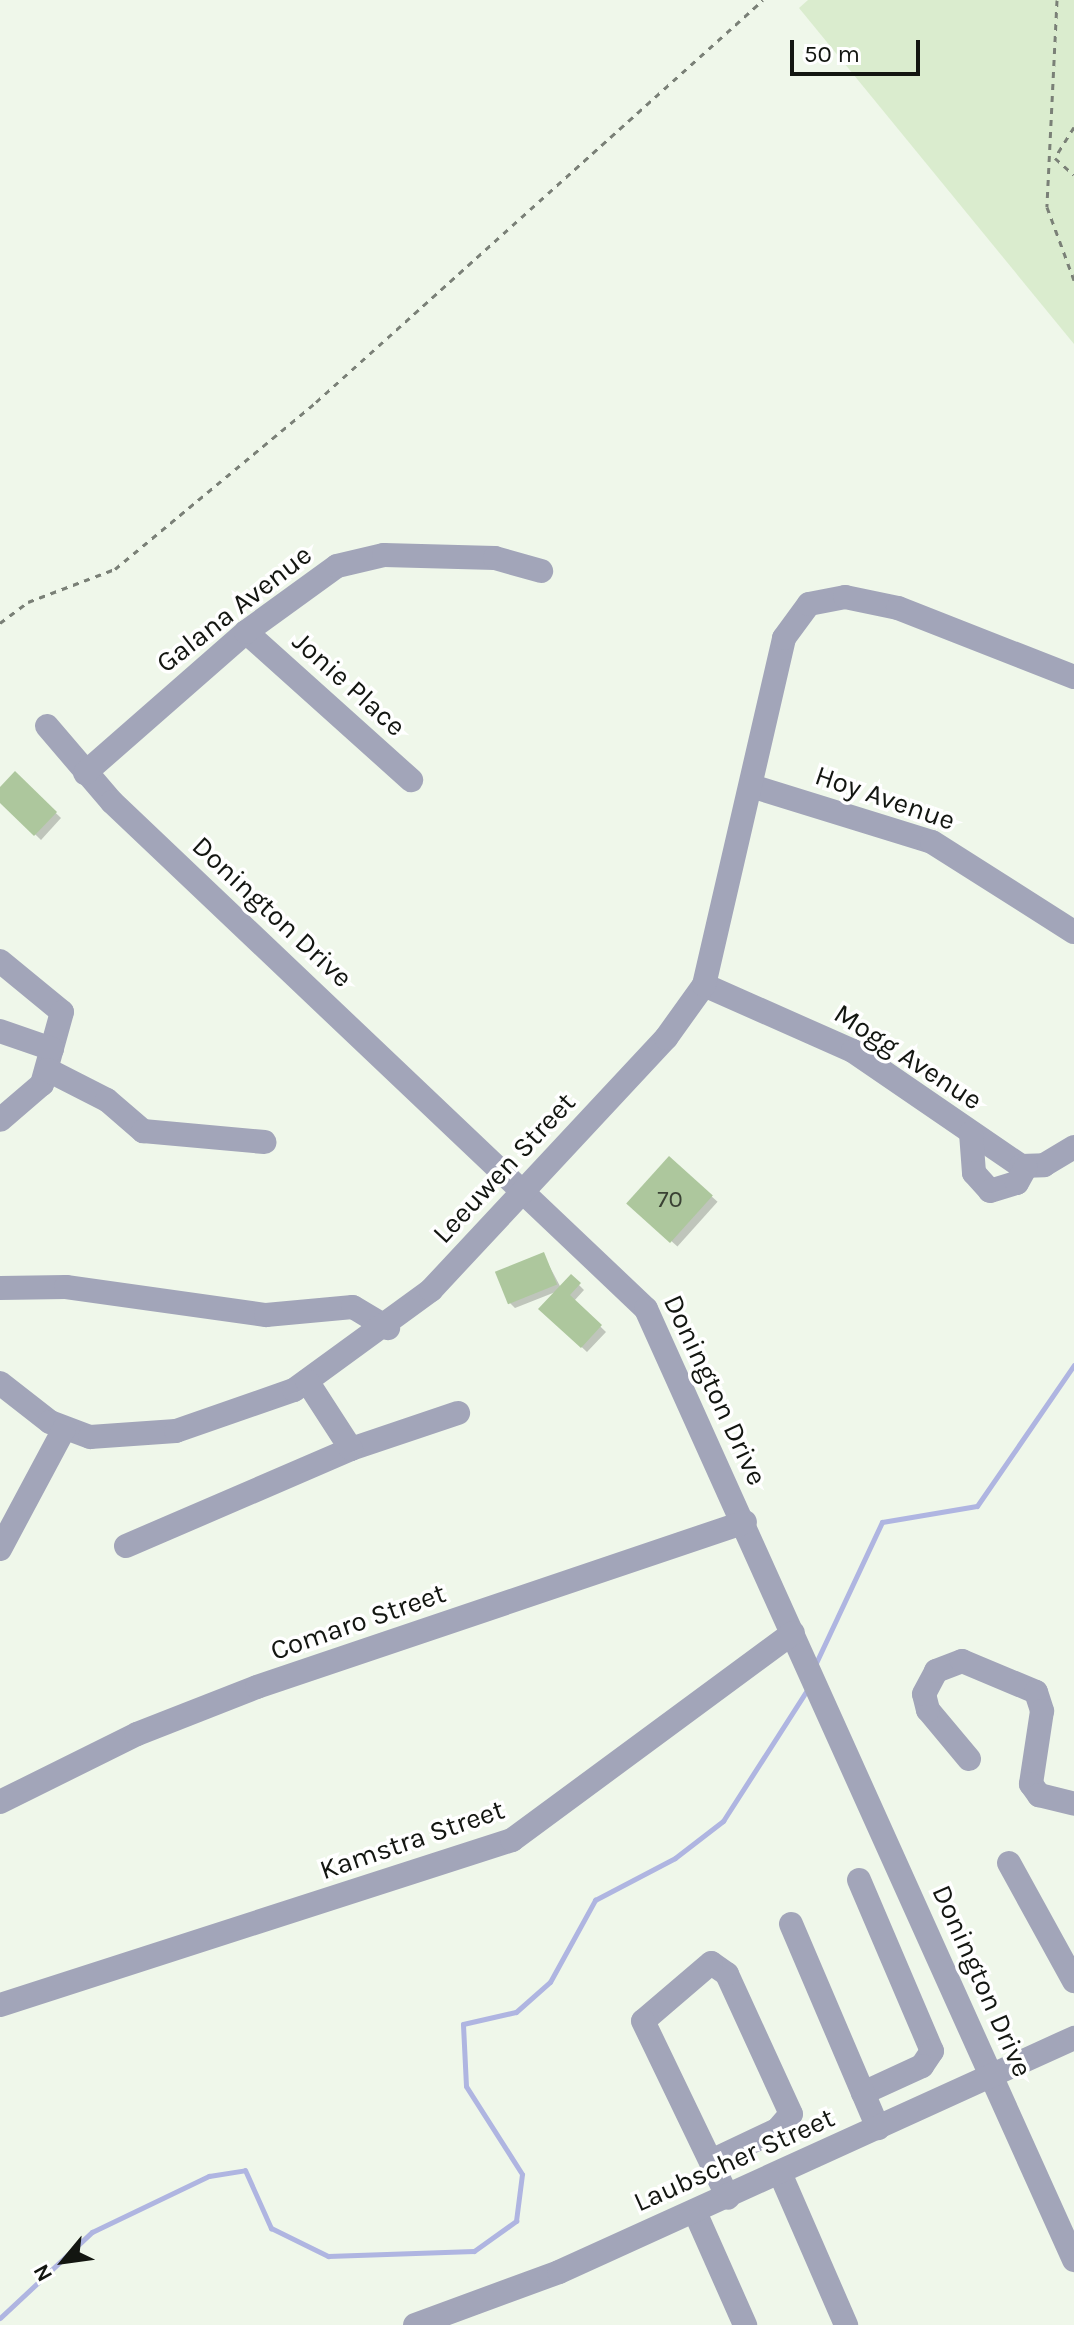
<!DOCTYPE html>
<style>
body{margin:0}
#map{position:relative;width:1074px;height:2325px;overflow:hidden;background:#eff7ea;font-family:Karla,sans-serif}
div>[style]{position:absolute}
.green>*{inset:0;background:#daecce}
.shadow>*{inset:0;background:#0003;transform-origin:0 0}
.stream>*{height:5px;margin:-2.5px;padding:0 2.5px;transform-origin:2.5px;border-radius:2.5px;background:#afb5e1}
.building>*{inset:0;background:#adc79d;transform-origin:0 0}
.path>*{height:3px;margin-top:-1.5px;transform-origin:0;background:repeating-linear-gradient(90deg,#7a8077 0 6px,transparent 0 12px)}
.minor>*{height:24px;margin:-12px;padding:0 12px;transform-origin:12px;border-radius:12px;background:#a2a5b9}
span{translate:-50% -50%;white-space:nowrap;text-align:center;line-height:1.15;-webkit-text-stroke:7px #fff;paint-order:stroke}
.number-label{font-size:24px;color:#3a4234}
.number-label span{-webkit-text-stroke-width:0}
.street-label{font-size:28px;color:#131611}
.north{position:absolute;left:24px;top:2221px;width:80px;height:80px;-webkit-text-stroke:6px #fff;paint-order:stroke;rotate:241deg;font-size:22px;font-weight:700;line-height:32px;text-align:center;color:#131611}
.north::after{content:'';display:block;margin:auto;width:28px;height:36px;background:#131611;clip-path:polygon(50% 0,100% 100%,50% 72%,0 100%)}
.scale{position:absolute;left:790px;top:40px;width:130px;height:36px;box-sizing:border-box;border:4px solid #131611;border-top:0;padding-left:10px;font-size:24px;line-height:28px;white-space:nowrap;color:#131611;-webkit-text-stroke:6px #fff;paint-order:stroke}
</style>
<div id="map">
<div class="green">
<i style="clip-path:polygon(808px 0,1074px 0,1074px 344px,799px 8px)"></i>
</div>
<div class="shadow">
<i style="clip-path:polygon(15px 774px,61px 818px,41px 840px,0 800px)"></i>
<i style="left:670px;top:1159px;width:64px;height:60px;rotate:42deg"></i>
<i style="clip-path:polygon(543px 1254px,561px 1288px,571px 1277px,584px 1290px,574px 1301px,606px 1332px,587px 1352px,541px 1309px,558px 1291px,515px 1308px,510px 1303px,498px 1273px)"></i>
</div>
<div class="stream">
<i style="left:815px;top:1665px;width:158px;rotate:-64.9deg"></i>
<i style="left:882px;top:1522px;width:96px;rotate:-9.6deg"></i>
<i style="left:977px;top:1506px;width:171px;rotate:-55.5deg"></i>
<i style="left:0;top:2318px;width:126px;rotate:-43.1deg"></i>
<i style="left:92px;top:2232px;width:130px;rotate:-25.6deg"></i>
<i style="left:209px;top:2176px;width:36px;rotate:-9deg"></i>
<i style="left:245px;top:2170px;width:64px;rotate:65.9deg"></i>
<i style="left:271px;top:2228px;width:64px;rotate:26.2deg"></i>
<i style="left:328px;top:2256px;width:146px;rotate:-2deg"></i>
<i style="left:474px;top:2251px;width:52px;rotate:-35.5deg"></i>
<i style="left:516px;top:2221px;width:47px;rotate:-82.7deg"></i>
<i style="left:522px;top:2174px;width:104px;rotate:-122.5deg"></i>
<i style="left:466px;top:2086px;width:62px;rotate:-92.8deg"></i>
<i style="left:463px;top:2024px;width:54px;rotate:-12.8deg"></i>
<i style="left:516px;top:2012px;width:45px;rotate:-41.4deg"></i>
<i style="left:550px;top:1982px;width:94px;rotate:-61.2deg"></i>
<i style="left:595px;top:1900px;width:90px;rotate:-27.7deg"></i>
<i style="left:675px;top:1858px;width:61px;rotate:-37.6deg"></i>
<i style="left:723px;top:1821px;width:156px;rotate:-57.3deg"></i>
</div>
<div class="building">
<i style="clip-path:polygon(15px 771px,57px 812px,34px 836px,0 803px,0 787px)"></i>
<i style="left:669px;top:1156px;width:59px;height:64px;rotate:42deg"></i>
<i style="left:544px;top:1252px;width:35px;height:53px;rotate:68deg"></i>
<i style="clip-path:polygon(571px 1274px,581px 1283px,570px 1295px,602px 1325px,581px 1348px,538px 1309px)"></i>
</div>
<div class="path">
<i style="left:1057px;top:0;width:207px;rotate:92.8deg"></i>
<i style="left:1047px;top:207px;width:78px;rotate:69.7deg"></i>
<i style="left:1074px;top:127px;width:36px;rotate:122deg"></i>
<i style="left:1055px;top:158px;width:25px;rotate:42deg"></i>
<i style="left:0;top:623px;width:35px;rotate:-37deg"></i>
<i style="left:28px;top:602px;width:93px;rotate:-20.8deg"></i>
<i style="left:115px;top:569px;width:261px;rotate:-39.7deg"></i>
<i style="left:316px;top:402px;width:601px;rotate:-41.97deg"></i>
</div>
<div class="minor">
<i style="left:246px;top:632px;width:222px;rotate:41.9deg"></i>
<i style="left:47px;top:726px;width:100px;rotate:49.5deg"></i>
<i style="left:112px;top:802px;width:736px;rotate:43.51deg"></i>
<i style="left:646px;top:1309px;width:1043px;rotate:65.77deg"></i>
<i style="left:85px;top:773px;width:214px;rotate:-41.2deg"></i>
<i style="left:246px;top:632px;width:112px;rotate:-36deg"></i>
<i style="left:337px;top:566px;width:48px;rotate:-13.2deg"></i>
<i style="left:384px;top:555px;width:111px;rotate:1.5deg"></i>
<i style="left:495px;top:558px;width:48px;rotate:15.8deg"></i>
<i style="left:751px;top:786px;width:189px;rotate:17.2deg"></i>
<i style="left:932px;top:842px;width:168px;rotate:32.4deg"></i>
<i style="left:0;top:961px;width:80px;rotate:39.4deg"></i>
<i style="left:62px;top:1012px;width:75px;rotate:105.5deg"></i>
<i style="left:42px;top:1084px;width:55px;rotate:139.4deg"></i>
<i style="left:704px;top:985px;width:163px;rotate:23.9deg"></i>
<i style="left:853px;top:1051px;width:204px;rotate:34.4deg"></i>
<i style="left:1021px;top:1166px;width:23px;rotate:-2deg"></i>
<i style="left:1044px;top:1165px;width:35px;rotate:-31deg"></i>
<i style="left:0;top:1031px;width:55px;rotate:19.1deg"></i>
<i style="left:48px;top:1070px;width:66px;rotate:27deg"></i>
<i style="left:107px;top:1100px;width:48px;rotate:40.7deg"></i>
<i style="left:143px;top:1131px;width:122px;rotate:5.2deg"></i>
<i style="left:971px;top:1133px;width:40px;rotate:85.7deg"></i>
<i style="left:974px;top:1173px;width:24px;rotate:48deg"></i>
<i style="left:990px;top:1191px;width:28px;rotate:-17deg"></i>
<i style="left:1017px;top:1183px;width:18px;rotate:-61deg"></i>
<i style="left:0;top:1288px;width:66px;rotate:-0.9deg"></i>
<i style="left:66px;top:1287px;width:202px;rotate:8deg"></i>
<i style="left:266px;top:1315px;width:87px;rotate:-5.3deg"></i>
<i style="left:353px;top:1307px;width:41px;rotate:31deg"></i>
<i style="left:0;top:1383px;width:63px;rotate:38deg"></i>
<i style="left:50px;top:1422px;width:43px;rotate:20.6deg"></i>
<i style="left:90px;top:1437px;width:86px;rotate:-4deg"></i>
<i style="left:176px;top:1431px;width:125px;rotate:-19.2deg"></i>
<i style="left:294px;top:1390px;width:170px;rotate:-36.1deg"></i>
<i style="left:431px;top:1290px;width:345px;rotate:-47deg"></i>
<i style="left:666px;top:1038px;width:65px;rotate:-54.4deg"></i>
<i style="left:704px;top:985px;width:356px;rotate:-77deg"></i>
<i style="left:784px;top:638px;width:42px;rotate:-53.7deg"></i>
<i style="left:809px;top:604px;width:37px;rotate:-11deg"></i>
<i style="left:845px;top:597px;width:54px;rotate:11.7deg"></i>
<i style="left:898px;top:608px;width:189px;rotate:21.4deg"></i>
<i style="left:351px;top:1449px;width:113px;rotate:-18.6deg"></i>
<i style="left:126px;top:1546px;width:245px;rotate:-23.3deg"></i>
<i style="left:351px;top:1449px;width:81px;rotate:-122.9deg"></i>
<i style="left:0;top:1549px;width:136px;rotate:-61.9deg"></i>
<i style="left:969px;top:1759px;width:64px;rotate:-129.9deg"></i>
<i style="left:928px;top:1710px;width:16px;rotate:-104deg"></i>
<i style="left:924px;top:1694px;width:26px;rotate:-62deg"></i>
<i style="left:936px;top:1671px;width:28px;rotate:-21deg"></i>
<i style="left:962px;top:1661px;width:80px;rotate:22.7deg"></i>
<i style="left:1036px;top:1692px;width:20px;rotate:72deg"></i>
<i style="left:1042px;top:1711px;width:74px;rotate:98.6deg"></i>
<i style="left:1031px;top:1784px;width:14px;rotate:54deg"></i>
<i style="left:1039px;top:1795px;width:36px;rotate:14deg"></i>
<i style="left:0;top:1802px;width:153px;rotate:-26.4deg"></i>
<i style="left:137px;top:1734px;width:129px;rotate:-21.4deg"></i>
<i style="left:257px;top:1687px;width:515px;rotate:-18.68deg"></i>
<i style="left:1009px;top:1863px;width:135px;rotate:61.2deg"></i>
<i style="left:859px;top:1880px;width:186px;rotate:66.9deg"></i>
<i style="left:932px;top:2051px;width:18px;rotate:124deg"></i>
<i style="left:922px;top:2066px;width:65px;rotate:155.4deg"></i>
<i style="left:791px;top:1924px;width:222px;rotate:66.9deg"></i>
<i style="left:0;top:2005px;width:538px;rotate:-17.86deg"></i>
<i style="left:512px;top:1840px;width:349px;rotate:-36.4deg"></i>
<i style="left:711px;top:2161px;width:73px;rotate:-25.2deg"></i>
<i style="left:777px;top:2130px;width:21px;rotate:-49deg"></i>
<i style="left:791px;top:2114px;width:154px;rotate:-114.6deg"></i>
<i style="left:727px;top:1974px;width:19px;rotate:-145deg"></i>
<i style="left:711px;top:1963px;width:89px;rotate:139.5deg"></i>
<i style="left:643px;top:2021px;width:196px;rotate:64.3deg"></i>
<i style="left:780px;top:2173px;width:166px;rotate:66.5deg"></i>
<i style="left:695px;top:2212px;width:124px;rotate:66.1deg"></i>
<i style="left:415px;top:2325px;width:153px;rotate:-20.2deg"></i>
<i style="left:559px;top:2272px;width:566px;rotate:-24.44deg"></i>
</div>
<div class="number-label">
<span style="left:670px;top:1200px">70</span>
</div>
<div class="street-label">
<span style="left:234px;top:609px;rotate:-38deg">Galana Avenue</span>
<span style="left:349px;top:684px;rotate:42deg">Jonie Place</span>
<span style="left:885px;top:798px;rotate:19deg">Hoy Avenue</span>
<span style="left:272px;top:912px;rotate:43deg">Donington Drive</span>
<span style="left:908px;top:1057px;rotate:33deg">Mogg Avenue</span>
<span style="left:504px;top:1168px;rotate:-47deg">Leeuwen Street</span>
<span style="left:715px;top:1390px;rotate:65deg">Donington Drive</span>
<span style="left:358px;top:1622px;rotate:-19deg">Comaro Street</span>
<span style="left:412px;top:1840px;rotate:-19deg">Kamstra Street</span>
<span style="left:982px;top:1981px;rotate:66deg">Donington Drive</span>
<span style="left:734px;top:2160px;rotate:-24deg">Laubscher Street</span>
</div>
<div class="north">N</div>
<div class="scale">50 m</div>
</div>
